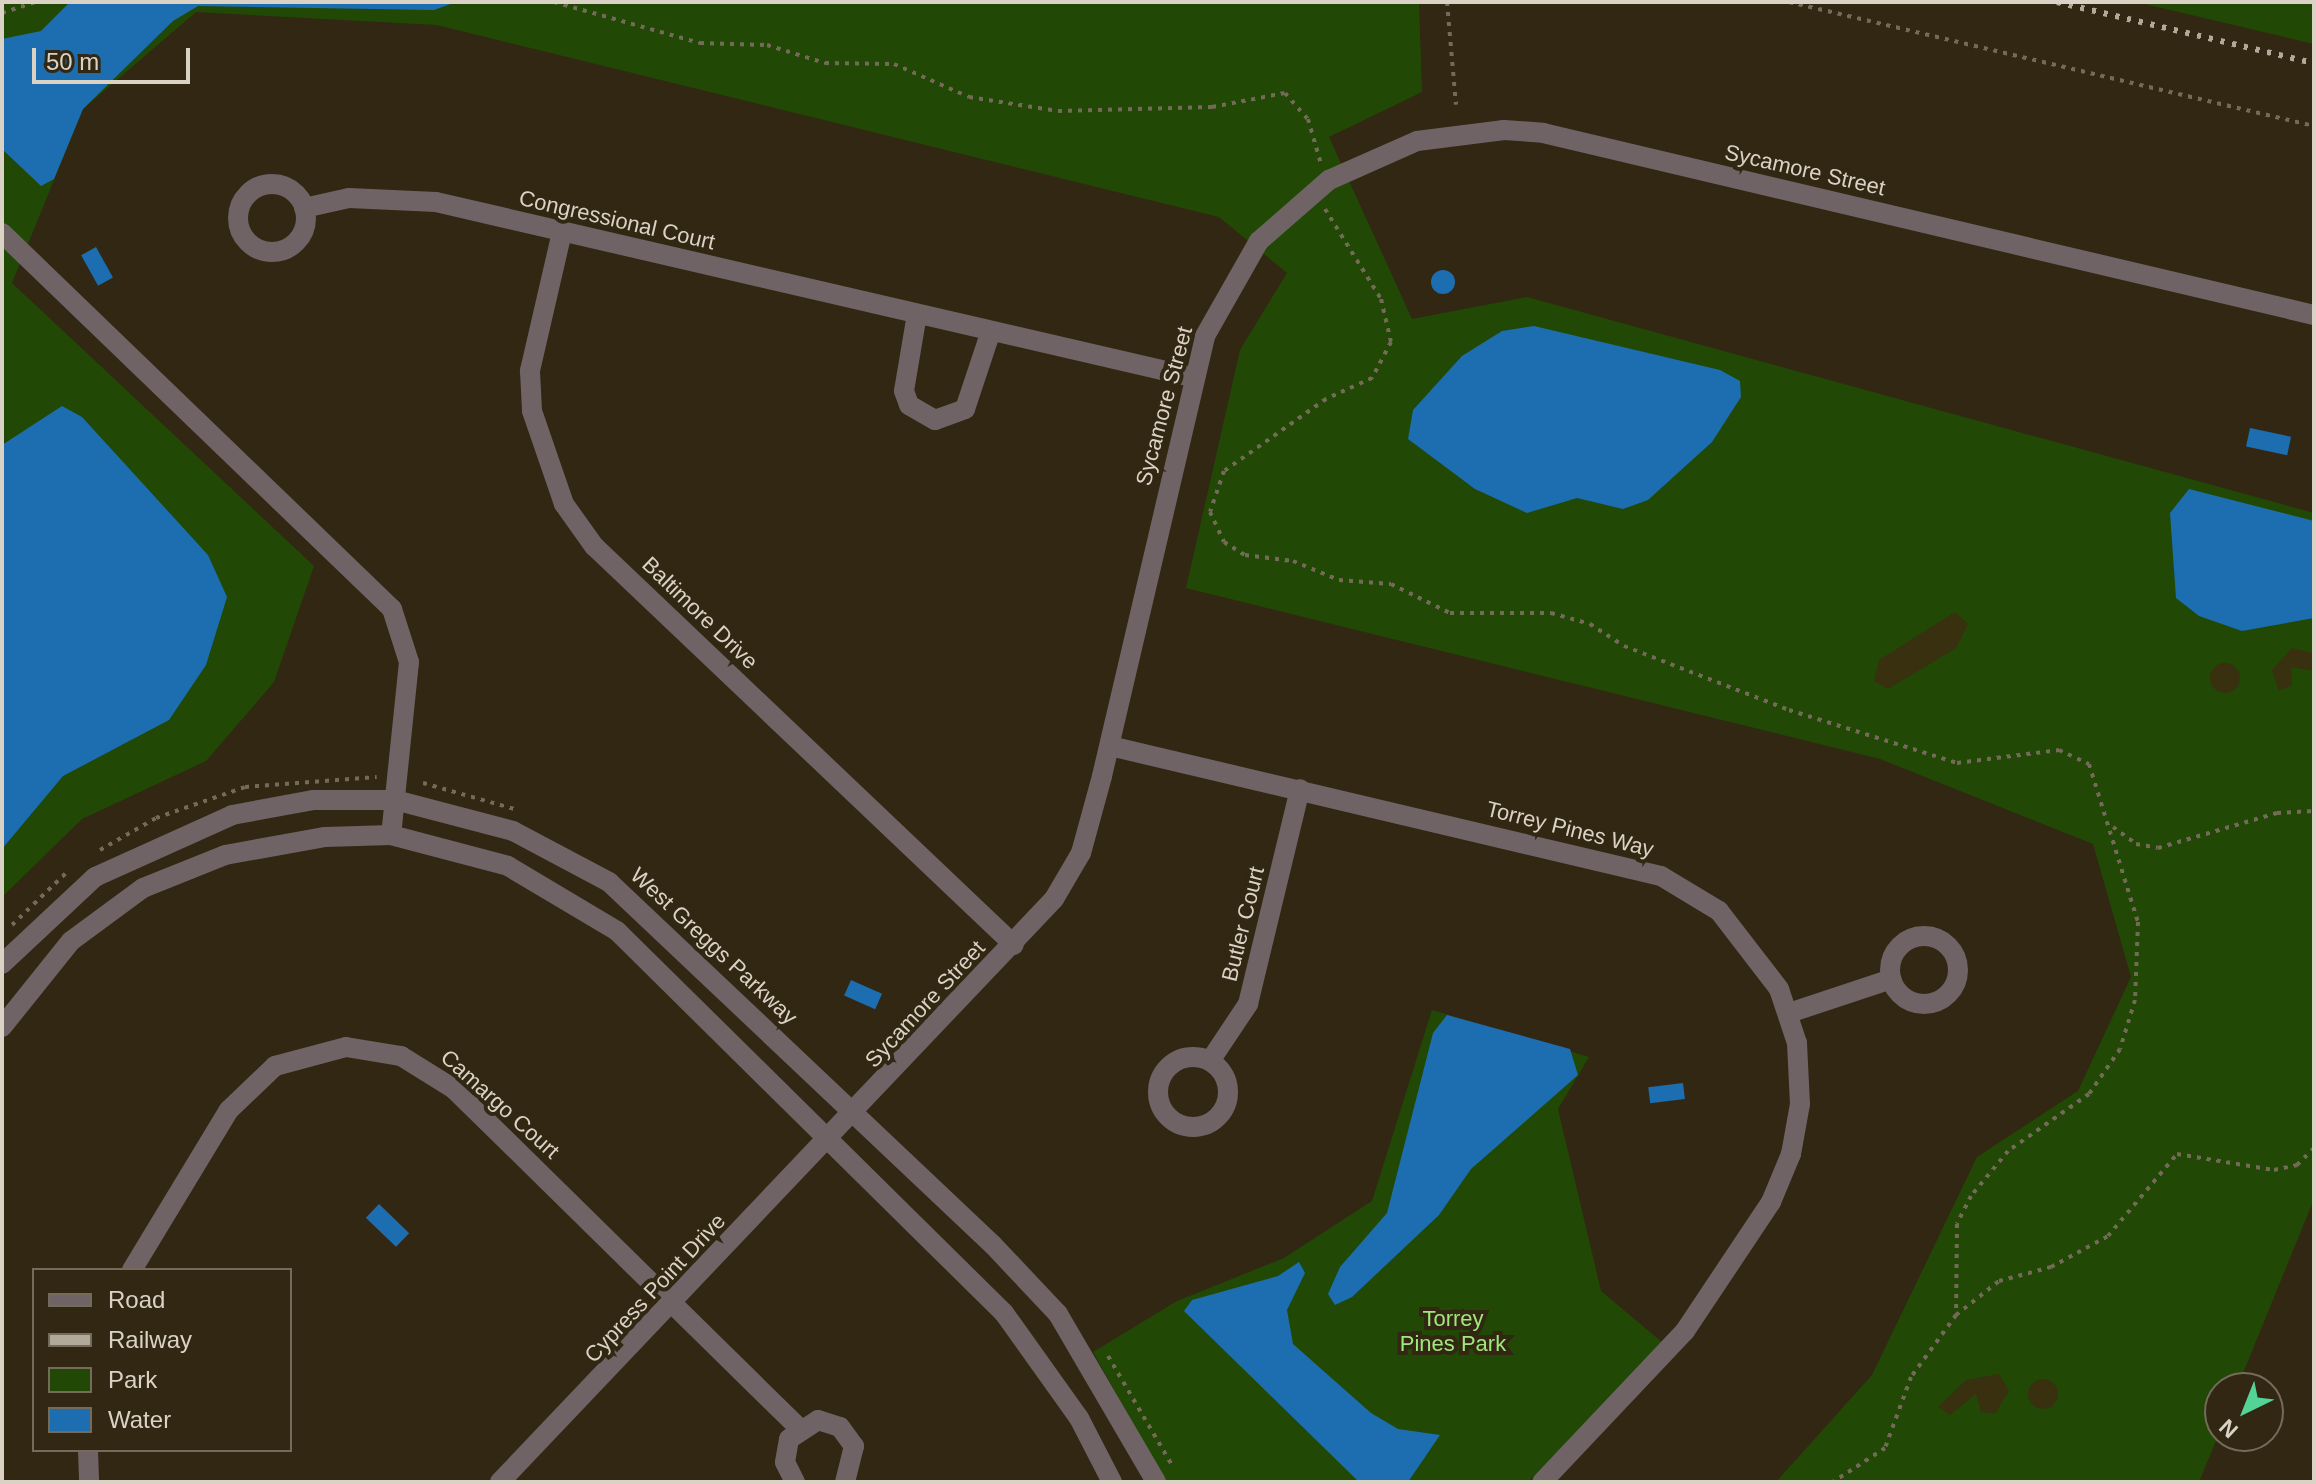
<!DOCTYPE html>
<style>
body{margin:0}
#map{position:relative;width:2316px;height:1484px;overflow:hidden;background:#322712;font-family:Arial,sans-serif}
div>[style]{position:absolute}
.green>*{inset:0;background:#214905}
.sand>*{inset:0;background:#38300f}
.round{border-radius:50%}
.water>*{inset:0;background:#1c6eb1;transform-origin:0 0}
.path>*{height:4px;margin-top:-2px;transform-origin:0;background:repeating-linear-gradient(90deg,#736a58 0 4px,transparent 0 10px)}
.minor>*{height:20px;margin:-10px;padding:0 10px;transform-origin:10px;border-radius:10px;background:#6f6366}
.minor>.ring{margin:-10px;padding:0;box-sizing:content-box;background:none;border:20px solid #6f6366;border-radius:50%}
.rail>*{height:6px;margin-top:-3px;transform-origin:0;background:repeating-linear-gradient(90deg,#b1a99a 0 4px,transparent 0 12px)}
span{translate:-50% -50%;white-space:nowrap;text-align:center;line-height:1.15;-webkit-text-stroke:8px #322712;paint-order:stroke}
.street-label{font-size:22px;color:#d9d2c5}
.park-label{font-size:22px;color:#9fe87b}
.frame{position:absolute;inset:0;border:4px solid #d9d2c5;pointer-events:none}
.legend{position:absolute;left:32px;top:1268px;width:260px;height:184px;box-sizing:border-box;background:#322712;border:2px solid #756b5a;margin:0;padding:10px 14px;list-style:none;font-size:24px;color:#d9d2c5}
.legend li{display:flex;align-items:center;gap:16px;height:40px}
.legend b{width:40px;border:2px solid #756b5a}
.north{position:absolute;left:2204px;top:1372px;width:80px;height:80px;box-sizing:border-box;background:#322712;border:2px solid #756b5a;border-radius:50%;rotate:223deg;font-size:22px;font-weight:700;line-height:32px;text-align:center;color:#d9d2c5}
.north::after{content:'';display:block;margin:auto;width:28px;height:36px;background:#54d396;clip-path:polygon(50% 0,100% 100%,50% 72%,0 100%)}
.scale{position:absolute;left:32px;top:48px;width:158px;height:36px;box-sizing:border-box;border:4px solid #d9d2c5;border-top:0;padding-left:10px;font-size:24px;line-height:28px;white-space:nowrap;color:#d9d2c5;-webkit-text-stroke:6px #322712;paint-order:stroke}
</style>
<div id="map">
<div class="green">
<i style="clip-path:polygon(2px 2px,1419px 2px,1422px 92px,1329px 137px,1412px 319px,1527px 297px,2314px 513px,2314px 1199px,2237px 1388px,2220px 1388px,2220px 1431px,2199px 1482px,1776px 1482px,1872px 1375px,1977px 1157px,2078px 1091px,2131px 977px,2093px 844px,1880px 759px,1186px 588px,1240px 350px,1287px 273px,1219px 217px,437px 25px,196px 12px,83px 109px,12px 283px,314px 566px,274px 682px,206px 761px,82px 819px,2px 897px)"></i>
<i style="clip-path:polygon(2136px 2px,2314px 2px,2314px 44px)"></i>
<i style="clip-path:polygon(1432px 1010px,1589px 1057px,1558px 1109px,1601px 1291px,1663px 1343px,1528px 1482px,1166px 1482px,1093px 1352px,1177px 1301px,1284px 1258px,1372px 1201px)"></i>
</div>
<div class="sand">
<i style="clip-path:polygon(1955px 612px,1968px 624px,1956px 648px,1888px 689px,1874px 681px,1879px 660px)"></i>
<i style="clip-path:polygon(2292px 648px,2313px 653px,2314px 671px,2291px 667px,2292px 685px,2279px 691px,2272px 670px)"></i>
<i class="round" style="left:2210px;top:663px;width:30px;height:30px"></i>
<i style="clip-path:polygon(1999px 1374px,2009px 1391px,1995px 1414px,1981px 1412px,1976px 1394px,1950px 1415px,1938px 1407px,1966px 1380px)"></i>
<i class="round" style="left:2028px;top:1379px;width:30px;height:30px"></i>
</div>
<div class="water">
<i style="clip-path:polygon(70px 2px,456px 2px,434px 10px,198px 6px,173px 21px,83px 109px,54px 179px,41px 186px,2px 149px,2px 39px,41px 31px)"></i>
<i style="left:96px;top:247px;width:35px;height:17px;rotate:61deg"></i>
<i class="round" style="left:1431px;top:270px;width:24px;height:24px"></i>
<i style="clip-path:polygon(1534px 326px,1720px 370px,1740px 381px,1741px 397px,1712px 442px,1648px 500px,1623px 509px,1577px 498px,1527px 513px,1475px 489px,1408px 439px,1413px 410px,1462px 356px,1502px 331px)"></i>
<i style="clip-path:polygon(62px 406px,82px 417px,208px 555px,227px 597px,206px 665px,169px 720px,63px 776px,2px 849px,2px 445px)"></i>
<i style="left:2250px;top:428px;width:42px;height:19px;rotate:12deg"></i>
<i style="clip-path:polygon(2189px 489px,2314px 521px,2314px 618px,2242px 631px,2199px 616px,2176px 598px,2170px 513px)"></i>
<i style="left:851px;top:980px;width:34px;height:17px;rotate:24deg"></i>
<i style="clip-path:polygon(1447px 1015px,1570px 1049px,1578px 1075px,1471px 1169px,1439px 1215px,1352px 1297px,1335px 1305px,1328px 1294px,1340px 1267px,1387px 1213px,1433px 1033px)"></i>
<i style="left:1683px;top:1083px;width:16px;height:35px;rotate:83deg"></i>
<i style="left:379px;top:1204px;width:42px;height:19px;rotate:44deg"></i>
<i style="clip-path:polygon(1299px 1262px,1305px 1273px,1287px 1310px,1293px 1344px,1371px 1413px,1398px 1429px,1440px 1435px,1408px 1482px,1359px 1482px,1184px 1311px,1192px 1300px,1278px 1276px)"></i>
</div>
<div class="path">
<i style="left:554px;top:2px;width:152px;rotate:15.7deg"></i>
<i style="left:700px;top:43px;width:67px;rotate:1.7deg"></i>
<i style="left:767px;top:45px;width:61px;rotate:17.2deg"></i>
<i style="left:825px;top:63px;width:69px;rotate:0.8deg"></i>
<i style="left:894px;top:64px;width:82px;rotate:23.7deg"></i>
<i style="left:969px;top:97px;width:90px;rotate:8.9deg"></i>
<i style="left:1058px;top:111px;width:154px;rotate:-1.5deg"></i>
<i style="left:1212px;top:107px;width:74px;rotate:-10.9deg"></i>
<i style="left:1285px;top:93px;width:35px;rotate:49deg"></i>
<i style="left:1308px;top:119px;width:47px;rotate:73.9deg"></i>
<i style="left:1447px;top:2px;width:103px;rotate:85deg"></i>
<i style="left:1789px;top:2px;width:539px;rotate:13.29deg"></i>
<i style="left:2px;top:13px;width:35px;rotate:-18deg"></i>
<i style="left:1325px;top:209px;width:106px;rotate:58.1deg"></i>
<i style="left:1381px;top:299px;width:44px;rotate:76.9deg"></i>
<i style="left:1391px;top:342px;width:41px;rotate:117.8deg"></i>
<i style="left:1372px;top:378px;width:51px;rotate:155.5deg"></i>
<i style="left:1326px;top:399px;width:125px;rotate:144.8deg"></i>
<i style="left:1224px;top:471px;width:43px;rotate:108.9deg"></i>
<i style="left:1210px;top:512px;width:33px;rotate:65deg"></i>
<i style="left:1224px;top:542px;width:25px;rotate:32deg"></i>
<i style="left:1245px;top:555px;width:48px;rotate:7.1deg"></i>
<i style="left:1293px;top:561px;width:50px;rotate:22.4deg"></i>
<i style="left:1339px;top:580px;width:52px;rotate:4.4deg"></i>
<i style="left:1391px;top:584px;width:66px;rotate:26.2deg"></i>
<i style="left:1450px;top:613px;width:101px"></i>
<i style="left:1551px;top:613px;width:41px;rotate:15.8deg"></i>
<i style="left:1590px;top:624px;width:40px;rotate:32.9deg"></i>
<i style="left:1624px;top:646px;width:177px;rotate:21.2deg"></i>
<i style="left:1789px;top:710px;width:176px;rotate:17.5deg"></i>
<i style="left:1957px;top:763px;width:103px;rotate:-7.3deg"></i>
<i style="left:2059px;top:750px;width:33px;rotate:25deg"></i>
<i style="left:2089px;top:764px;width:165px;rotate:72.8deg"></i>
<i style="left:2138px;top:922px;width:78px;rotate:92.2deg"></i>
<i style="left:2135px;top:1000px;width:51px;rotate:107deg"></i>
<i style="left:2120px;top:1049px;width:55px;rotate:124.6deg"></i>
<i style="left:2089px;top:1094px;width:99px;rotate:144.9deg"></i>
<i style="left:2008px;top:1151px;width:58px;rotate:129.4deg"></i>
<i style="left:1971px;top:1196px;width:31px;rotate:117deg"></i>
<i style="left:1957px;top:1224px;width:91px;rotate:90.6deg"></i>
<i style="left:1956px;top:1315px;width:77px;rotate:126deg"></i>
<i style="left:1911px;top:1377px;width:76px;rotate:110.1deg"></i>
<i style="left:1885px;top:1448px;width:62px;rotate:146.8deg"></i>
<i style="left:2px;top:313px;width:26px;rotate:90deg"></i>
<i style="left:423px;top:783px;width:95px;rotate:15.9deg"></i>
<i style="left:2113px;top:827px;width:29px;rotate:36deg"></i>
<i style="left:2136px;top:844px;width:22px;rotate:10deg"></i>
<i style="left:2158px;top:848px;width:124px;rotate:-16.4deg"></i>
<i style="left:2277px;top:813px;width:37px;rotate:-3deg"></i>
<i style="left:100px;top:850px;width:64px;rotate:-29.7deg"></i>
<i style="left:156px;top:818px;width:94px;rotate:-19.2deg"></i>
<i style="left:245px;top:787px;width:132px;rotate:-4.3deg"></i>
<i style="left:12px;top:925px;width:75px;rotate:-43.9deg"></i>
<i style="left:1956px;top:1315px;width:55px;rotate:-38.3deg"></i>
<i style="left:1999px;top:1281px;width:54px;rotate:-15.1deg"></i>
<i style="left:2051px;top:1267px;width:65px;rotate:-28.5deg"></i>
<i style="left:2108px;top:1236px;width:107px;rotate:-49.9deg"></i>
<i style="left:2177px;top:1154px;width:98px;rotate:9.4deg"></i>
<i style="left:2274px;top:1170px;width:24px;rotate:-12deg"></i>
<i style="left:2297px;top:1165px;width:24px;rotate:-45deg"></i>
<i style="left:1108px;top:1356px;width:126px;rotate:59.6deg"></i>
</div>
<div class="minor">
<i class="ring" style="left:238px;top:184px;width:48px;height:48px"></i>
<i style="left:304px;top:208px;width:46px;rotate:-12.5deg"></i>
<i style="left:349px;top:198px;width:87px;rotate:2.6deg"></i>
<i style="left:436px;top:202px;width:776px;rotate:13.03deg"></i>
<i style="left:562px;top:232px;width:143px;rotate:103deg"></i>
<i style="left:530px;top:371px;width:40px;rotate:87.1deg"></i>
<i style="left:532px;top:411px;width:98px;rotate:71deg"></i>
<i style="left:564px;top:504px;width:52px;rotate:54.5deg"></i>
<i style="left:594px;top:546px;width:579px;rotate:43.53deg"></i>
<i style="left:2px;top:233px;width:542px;rotate:43.95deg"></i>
<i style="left:392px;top:609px;width:56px;rotate:72.2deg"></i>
<i style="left:409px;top:662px;width:174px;rotate:95.9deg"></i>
<i style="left:917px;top:314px;width:78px;rotate:99.6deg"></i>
<i style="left:904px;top:391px;width:15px;rotate:70deg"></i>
<i style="left:909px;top:405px;width:30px;rotate:30deg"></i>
<i style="left:935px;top:420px;width:32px;rotate:-20deg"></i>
<i style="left:965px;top:409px;width:82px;rotate:-71.6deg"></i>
<i style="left:1110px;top:746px;width:566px;rotate:13.28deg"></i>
<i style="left:1661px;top:876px;width:68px;rotate:31.1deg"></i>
<i style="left:1719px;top:911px;width:98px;rotate:52.4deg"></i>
<i style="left:1779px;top:989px;width:57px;rotate:71.6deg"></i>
<i style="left:1797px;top:1043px;width:61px;rotate:87.2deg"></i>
<i style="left:1800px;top:1104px;width:51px;rotate:100.2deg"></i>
<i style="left:1791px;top:1154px;width:52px;rotate:112.6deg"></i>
<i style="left:1771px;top:1202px;width:155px;rotate:123.7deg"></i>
<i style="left:1685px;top:1331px;width:208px;rotate:133.4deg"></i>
<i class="ring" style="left:1890px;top:936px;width:48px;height:48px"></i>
<i style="left:2px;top:964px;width:127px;rotate:-43.1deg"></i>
<i style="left:95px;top:877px;width:150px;rotate:-24.3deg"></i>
<i style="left:232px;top:815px;width:82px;rotate:-10.5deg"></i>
<i style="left:313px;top:800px;width:82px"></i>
<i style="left:395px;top:800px;width:122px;rotate:14.7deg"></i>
<i style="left:513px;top:831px;width:109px;rotate:28deg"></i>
<i style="left:609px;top:882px;width:528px;rotate:43.39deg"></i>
<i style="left:993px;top:1245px;width:95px;rotate:46.7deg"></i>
<i style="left:1058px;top:1314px;width:194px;rotate:59.7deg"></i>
<i style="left:1789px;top:1013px;width:108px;rotate:-18.4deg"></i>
<i style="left:2px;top:1027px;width:110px;rotate:-51.3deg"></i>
<i style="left:71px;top:941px;width:89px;rotate:-36.4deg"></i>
<i style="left:143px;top:888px;width:88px;rotate:-21.9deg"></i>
<i style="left:225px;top:855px;width:102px;rotate:-10.2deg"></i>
<i style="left:325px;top:837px;width:66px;rotate:-1.7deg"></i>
<i style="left:391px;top:835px;width:121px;rotate:14.8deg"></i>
<i style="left:508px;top:866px;width:127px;rotate:30.8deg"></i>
<i style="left:617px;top:931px;width:544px;rotate:44.63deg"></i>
<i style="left:1004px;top:1313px;width:129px;rotate:54.5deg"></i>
<i style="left:1079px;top:1418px;width:72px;rotate:62.7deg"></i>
<i class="ring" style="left:1158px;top:1057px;width:50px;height:50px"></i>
<i style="left:1210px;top:1061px;width:69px;rotate:-56.3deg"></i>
<i style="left:1248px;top:1004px;width:221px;rotate:-76.4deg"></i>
<i style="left:132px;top:1270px;width:187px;rotate:-58.8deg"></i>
<i style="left:229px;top:1110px;width:64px;rotate:-43.7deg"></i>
<i style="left:275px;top:1066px;width:73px;rotate:-15deg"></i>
<i style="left:346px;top:1047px;width:56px;rotate:9.3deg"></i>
<i style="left:401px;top:1056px;width:62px;rotate:31.9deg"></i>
<i style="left:454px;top:1089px;width:484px;rotate:44.5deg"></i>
<i style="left:88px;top:1450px;width:32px;rotate:88deg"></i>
<i style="left:500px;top:1482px;width:804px;rotate:-46.46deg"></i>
<i style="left:1054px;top:899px;width:53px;rotate:-59.6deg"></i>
<i style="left:1081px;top:853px;width:80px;rotate:-74.7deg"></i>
<i style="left:1102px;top:776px;width:452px;rotate:-76.8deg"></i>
<i style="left:1205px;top:336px;width:109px;rotate:-60.4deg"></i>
<i style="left:1259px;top:241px;width:93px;rotate:-41.1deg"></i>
<i style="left:1329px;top:180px;width:96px;rotate:-23.9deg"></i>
<i style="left:1417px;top:141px;width:88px;rotate:-7.2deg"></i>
<i style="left:1504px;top:130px;width:39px;rotate:4deg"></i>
<i style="left:1543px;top:133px;width:792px;rotate:13.28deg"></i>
<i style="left:795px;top:1482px;width:22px;rotate:-117deg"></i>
<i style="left:785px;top:1462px;width:23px;rotate:-80deg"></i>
<i style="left:789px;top:1439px;width:35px;rotate:-33deg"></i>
<i style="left:818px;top:1420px;width:23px;rotate:18deg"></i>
<i style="left:840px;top:1427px;width:24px;rotate:54deg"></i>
<i style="left:854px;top:1446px;width:37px;rotate:104deg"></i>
</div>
<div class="rail">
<i style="left:2057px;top:2px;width:264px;rotate:13.4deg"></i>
</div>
<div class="street-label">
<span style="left:1805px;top:170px;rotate:13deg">Sycamore Street</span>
<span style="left:617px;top:220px;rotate:13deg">Congressional Court</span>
<span style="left:1164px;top:406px;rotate:-75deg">Sycamore Street</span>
<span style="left:700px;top:613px;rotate:44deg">Baltimore Drive</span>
<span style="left:1570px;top:829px;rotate:14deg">Torrey Pines Way</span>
<span style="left:1243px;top:924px;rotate:-76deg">Butler Court</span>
<span style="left:714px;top:946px;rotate:43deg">West Greggs Parkway</span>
<span style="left:925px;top:1004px;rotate:-47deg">Sycamore Street</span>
<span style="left:500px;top:1104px;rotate:42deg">Camargo Court</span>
<span style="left:655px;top:1288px;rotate:-47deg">Cypress Point Drive</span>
</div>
<div class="park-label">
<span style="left:1453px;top:1331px">Torrey<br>Pines Park</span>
</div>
<div class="frame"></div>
<ul class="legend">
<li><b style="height:10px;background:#6f6366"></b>Road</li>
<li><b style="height:10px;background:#b1a99a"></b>Railway</li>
<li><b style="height:22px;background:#214905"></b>Park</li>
<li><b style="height:22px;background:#1c6eb1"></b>Water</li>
</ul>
<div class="north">N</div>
<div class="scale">50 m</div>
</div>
